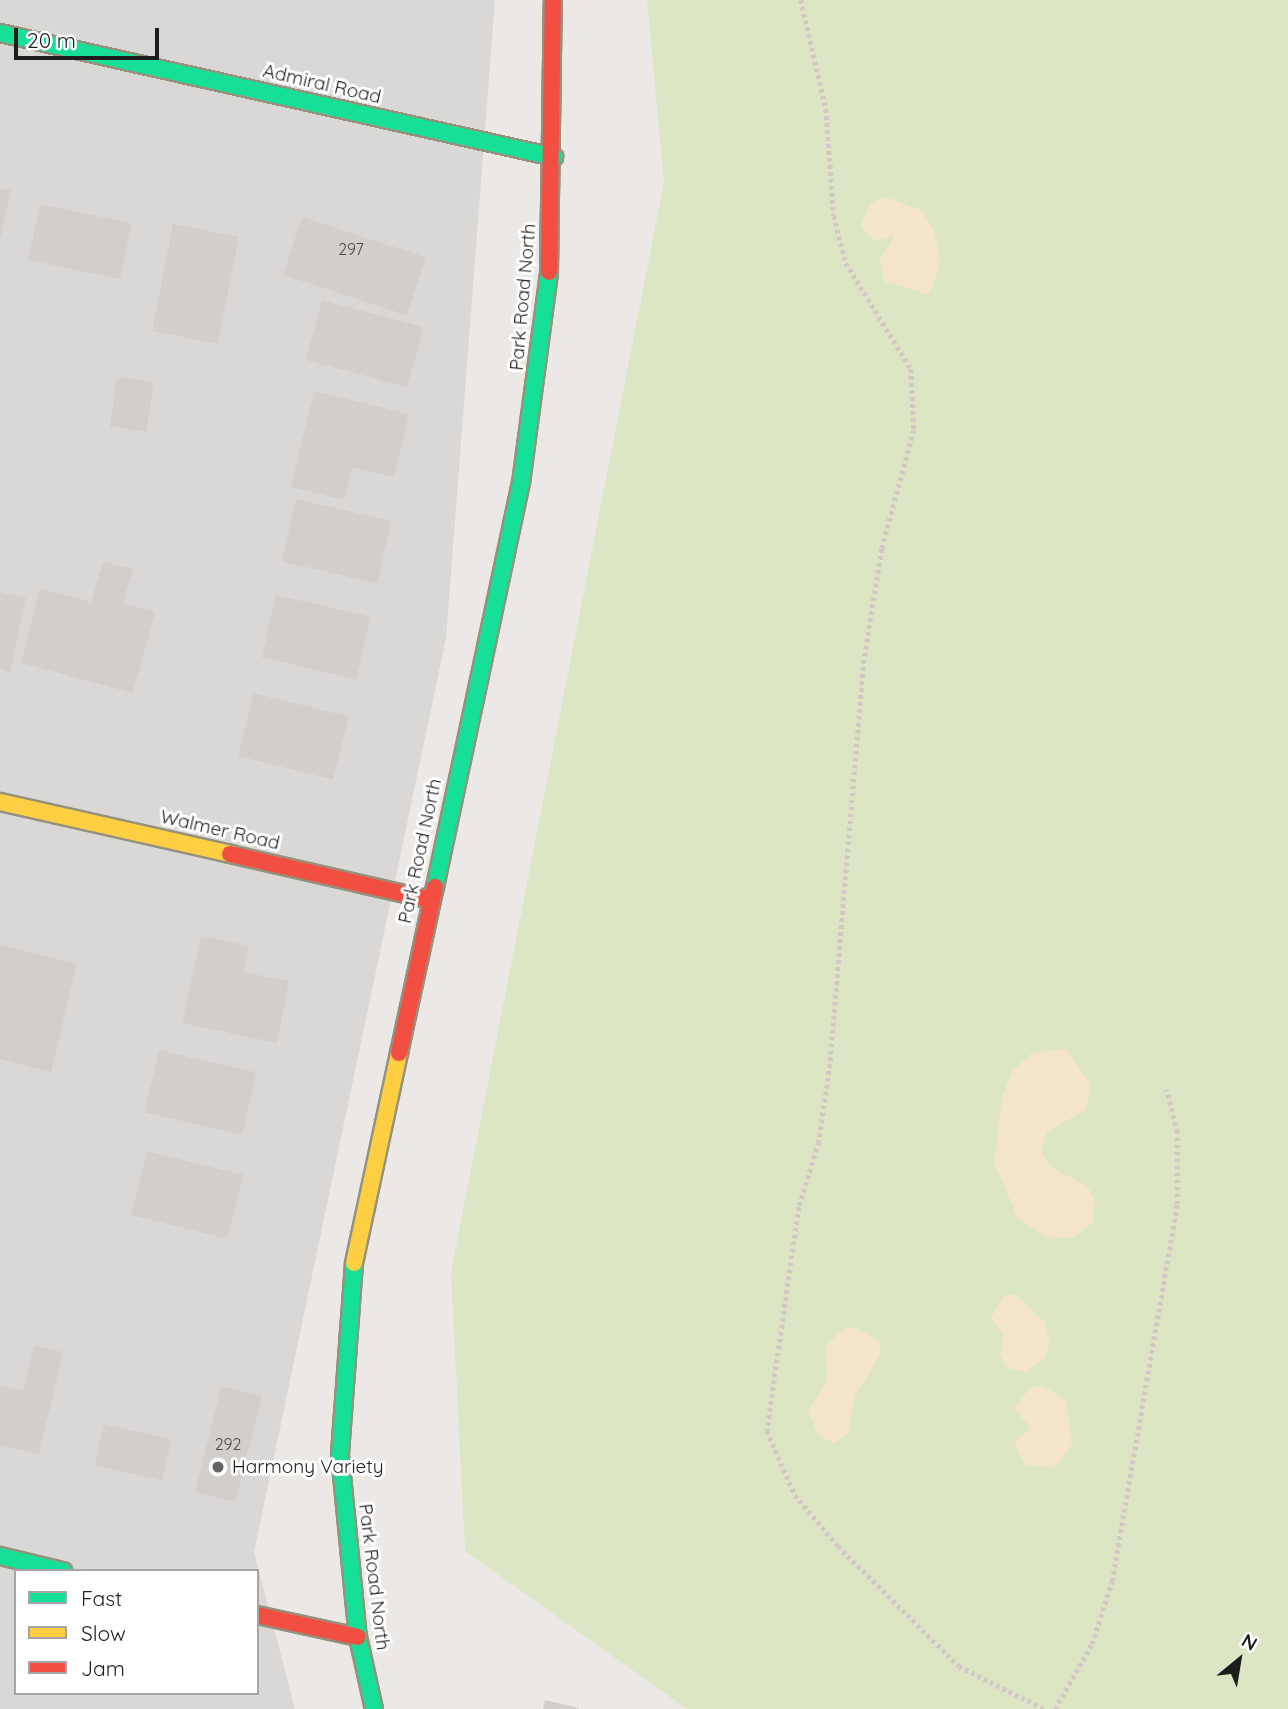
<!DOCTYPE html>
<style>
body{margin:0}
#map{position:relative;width:1288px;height:1709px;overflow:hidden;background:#ebe8e5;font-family:Quicksand,sans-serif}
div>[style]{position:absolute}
.residential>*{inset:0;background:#dad8d7}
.grass>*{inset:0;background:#dce6c5}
.sand>*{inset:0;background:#f4e5ca}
.building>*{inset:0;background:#d2cecc;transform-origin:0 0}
.path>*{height:4.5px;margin-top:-2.25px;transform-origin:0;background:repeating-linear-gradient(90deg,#d5c6c6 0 3.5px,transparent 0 7px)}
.roads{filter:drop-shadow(2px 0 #94927e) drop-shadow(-2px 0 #94927e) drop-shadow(0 2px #94927e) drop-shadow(0 -2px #94927e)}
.fast>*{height:16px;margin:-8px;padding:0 8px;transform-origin:8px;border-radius:8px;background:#16e098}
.slow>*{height:16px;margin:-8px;padding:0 8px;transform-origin:8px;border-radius:8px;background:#ffcf43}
.jam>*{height:16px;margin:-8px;padding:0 8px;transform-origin:8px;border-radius:8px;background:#f24e42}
.dots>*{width:19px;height:19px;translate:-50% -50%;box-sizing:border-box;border:4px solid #fff;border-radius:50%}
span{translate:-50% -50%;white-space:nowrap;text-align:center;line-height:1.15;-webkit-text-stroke:6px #fff;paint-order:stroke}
.number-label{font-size:16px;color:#4a4949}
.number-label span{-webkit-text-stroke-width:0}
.street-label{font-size:19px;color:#1d1d1d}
.poi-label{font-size:19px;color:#1d1d1d}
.left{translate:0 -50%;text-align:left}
.legend{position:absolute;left:14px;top:1569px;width:245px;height:126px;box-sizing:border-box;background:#fff;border:2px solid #a5a5a5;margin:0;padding:9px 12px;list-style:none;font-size:21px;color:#1d1d1d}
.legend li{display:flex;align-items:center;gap:14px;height:35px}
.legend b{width:35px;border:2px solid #a5a5a5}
.north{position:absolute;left:1204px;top:1625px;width:70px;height:70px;-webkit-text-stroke:5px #fff;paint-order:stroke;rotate:30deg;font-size:19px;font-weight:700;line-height:28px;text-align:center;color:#1d1d1d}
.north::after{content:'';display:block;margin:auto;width:24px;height:32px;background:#1d1d1d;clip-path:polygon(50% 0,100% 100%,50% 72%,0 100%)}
.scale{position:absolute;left:14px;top:28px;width:145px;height:32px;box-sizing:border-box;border:4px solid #1d1d1d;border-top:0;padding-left:9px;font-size:21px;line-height:24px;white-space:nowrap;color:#1d1d1d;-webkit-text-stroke:5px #fff;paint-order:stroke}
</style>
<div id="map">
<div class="residential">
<i style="clip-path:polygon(evenodd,0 0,495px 0,446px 638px,254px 1552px,295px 1709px,0 1709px,0 0,16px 1571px,257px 1571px,257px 1693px,16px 1693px,16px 1571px)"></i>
</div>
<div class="grass">
<i style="clip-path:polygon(647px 0,1288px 0,1288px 1709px,687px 1709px,465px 1551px,451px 1272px,664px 182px)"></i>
</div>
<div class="sand">
<i style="clip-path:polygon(885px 197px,921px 210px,933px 228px,941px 263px,929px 295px,884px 281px,880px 258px,895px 236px,875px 241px,861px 226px,871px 203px)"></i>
<i style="clip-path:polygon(1066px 1049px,1089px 1082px,1090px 1095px,1085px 1110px,1047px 1132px,1041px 1150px,1050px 1167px,1087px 1186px,1095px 1201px,1093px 1222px,1073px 1238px,1044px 1236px,1018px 1218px,994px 1163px,1002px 1097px,1013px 1071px,1032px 1053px)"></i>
<i style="clip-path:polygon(1004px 1295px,1016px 1295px,1044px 1321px,1049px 1338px,1046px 1357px,1026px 1372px,1007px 1368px,1000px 1355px,1004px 1336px,991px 1318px)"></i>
<i style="clip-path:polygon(856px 1327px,879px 1341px,880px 1355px,855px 1396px,848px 1434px,834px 1443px,818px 1435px,808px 1411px,828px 1380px,825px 1347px,843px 1329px)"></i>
<i style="clip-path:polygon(1043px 1386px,1066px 1401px,1072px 1445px,1055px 1468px,1025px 1465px,1015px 1444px,1030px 1427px,1014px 1408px,1030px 1388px)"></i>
</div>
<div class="building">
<i style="clip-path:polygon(0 188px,11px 190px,1px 235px,0 235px)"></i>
<i style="left:40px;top:204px;width:94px;height:57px;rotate:12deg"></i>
<i style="left:302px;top:217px;width:130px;height:61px;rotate:18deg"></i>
<i style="left:173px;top:224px;width:67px;height:109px;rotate:11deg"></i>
<i style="left:322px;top:300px;width:105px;height:62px;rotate:15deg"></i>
<i style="left:117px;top:377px;width:37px;height:50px;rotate:8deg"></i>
<i style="clip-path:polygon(314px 391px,409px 414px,394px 477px,352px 467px,344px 500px,291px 487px)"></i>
<i style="left:296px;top:499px;width:98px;height:64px;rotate:13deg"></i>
<i style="clip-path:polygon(103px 562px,133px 569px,123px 604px,155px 612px,133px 693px,21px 663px,40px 589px,91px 602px)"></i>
<i style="clip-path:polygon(0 592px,26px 598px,10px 672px,0 669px)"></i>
<i style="left:276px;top:595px;width:97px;height:64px;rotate:13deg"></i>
<i style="left:254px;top:693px;width:98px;height:65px;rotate:14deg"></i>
<i style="clip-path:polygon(201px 936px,249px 946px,243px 972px,289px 981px,277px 1043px,182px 1023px)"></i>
<i style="clip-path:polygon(0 945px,77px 964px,51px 1072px,0 1059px)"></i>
<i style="left:159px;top:1050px;width:100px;height:64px;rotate:13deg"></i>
<i style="left:147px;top:1151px;width:99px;height:66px;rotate:14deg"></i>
<i style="clip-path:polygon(34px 1346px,63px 1352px,39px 1454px,0 1445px,0 1386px,23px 1391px)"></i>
<i style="left:221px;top:1386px;width:42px;height:109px;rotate:14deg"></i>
<i style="left:104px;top:1424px;width:69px;height:42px;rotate:13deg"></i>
<i style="clip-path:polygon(545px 1700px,579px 1708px,579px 1709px,543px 1709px)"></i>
</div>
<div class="path">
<i style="left:801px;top:0;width:112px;rotate:77.1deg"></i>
<i style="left:826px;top:109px;width:107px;rotate:85.7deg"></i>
<i style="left:834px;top:216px;width:49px;rotate:75.7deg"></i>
<i style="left:846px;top:263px;width:124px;rotate:58.5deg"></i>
<i style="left:911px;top:369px;width:61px;rotate:87.2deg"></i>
<i style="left:914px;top:430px;width:123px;rotate:105.1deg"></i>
<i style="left:882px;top:549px;width:112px;rotate:99.2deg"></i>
<i style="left:864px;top:660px;width:398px;rotate:94.8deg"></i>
<i style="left:831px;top:1057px;width:86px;rotate:98deg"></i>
<i style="left:819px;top:1142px;width:68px;rotate:107.1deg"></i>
<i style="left:799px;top:1207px;width:226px;rotate:98.1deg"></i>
<i style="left:767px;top:1431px;width:70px;rotate:66.4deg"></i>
<i style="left:795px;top:1495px;width:67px;rotate:49.9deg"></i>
<i style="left:838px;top:1546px;width:170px;rotate:44.8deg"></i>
<i style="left:959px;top:1666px;width:95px;rotate:26.8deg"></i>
<i style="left:1055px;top:1709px;width:75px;rotate:-60.4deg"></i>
<i style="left:1092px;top:1644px;width:66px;rotate:-72.4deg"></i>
<i style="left:1112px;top:1581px;width:383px;rotate:-80.2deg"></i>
<i style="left:1177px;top:1204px;width:72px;rotate:-90deg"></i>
<i style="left:1177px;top:1132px;width:44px;rotate:-104.3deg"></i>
</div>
<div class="roads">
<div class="fast">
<i style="left:0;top:33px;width:568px;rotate:12.62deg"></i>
<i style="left:435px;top:887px;width:413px;rotate:-78deg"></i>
<i style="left:521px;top:483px;width:213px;rotate:-82.4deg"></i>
<i style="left:354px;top:1263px;width:193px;rotate:94.2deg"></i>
<i style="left:340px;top:1455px;width:183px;rotate:84.4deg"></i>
<i style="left:358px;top:1637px;width:74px;rotate:77.5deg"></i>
<i style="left:0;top:1556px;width:65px;rotate:13.4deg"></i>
</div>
<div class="slow">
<i style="left:0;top:802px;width:236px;rotate:12.7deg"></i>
<i style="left:354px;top:1263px;width:215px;rotate:-77.9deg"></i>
</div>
<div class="jam">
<i style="left:549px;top:272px;width:272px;rotate:-89.2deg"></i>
<i style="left:230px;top:854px;width:206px;rotate:12.9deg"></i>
<i style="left:399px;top:1053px;width:170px;rotate:-77.8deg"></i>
<i style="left:257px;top:1615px;width:103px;rotate:12.3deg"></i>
</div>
</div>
<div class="dots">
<i style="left:218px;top:1467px;background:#656463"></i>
</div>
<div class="number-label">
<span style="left:351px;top:249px">297</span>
<span style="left:228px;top:1444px">292</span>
</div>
<div class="street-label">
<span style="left:322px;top:84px;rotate:13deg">Admiral Road</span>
<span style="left:523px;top:297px;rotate:-85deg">Park Road North</span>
<span style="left:220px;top:830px;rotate:13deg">Walmer Road</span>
<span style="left:420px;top:851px;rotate:-78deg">Park Road North</span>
<span style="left:374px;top:1577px;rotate:83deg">Park Road North</span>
</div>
<div class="poi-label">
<span class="left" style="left:232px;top:1467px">Harmony Variety</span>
</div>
<ul class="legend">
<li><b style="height:9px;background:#16e098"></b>Fast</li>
<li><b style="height:9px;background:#ffcf43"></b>Slow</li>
<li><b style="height:9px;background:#f24e42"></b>Jam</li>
</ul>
<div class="north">N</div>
<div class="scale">20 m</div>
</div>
